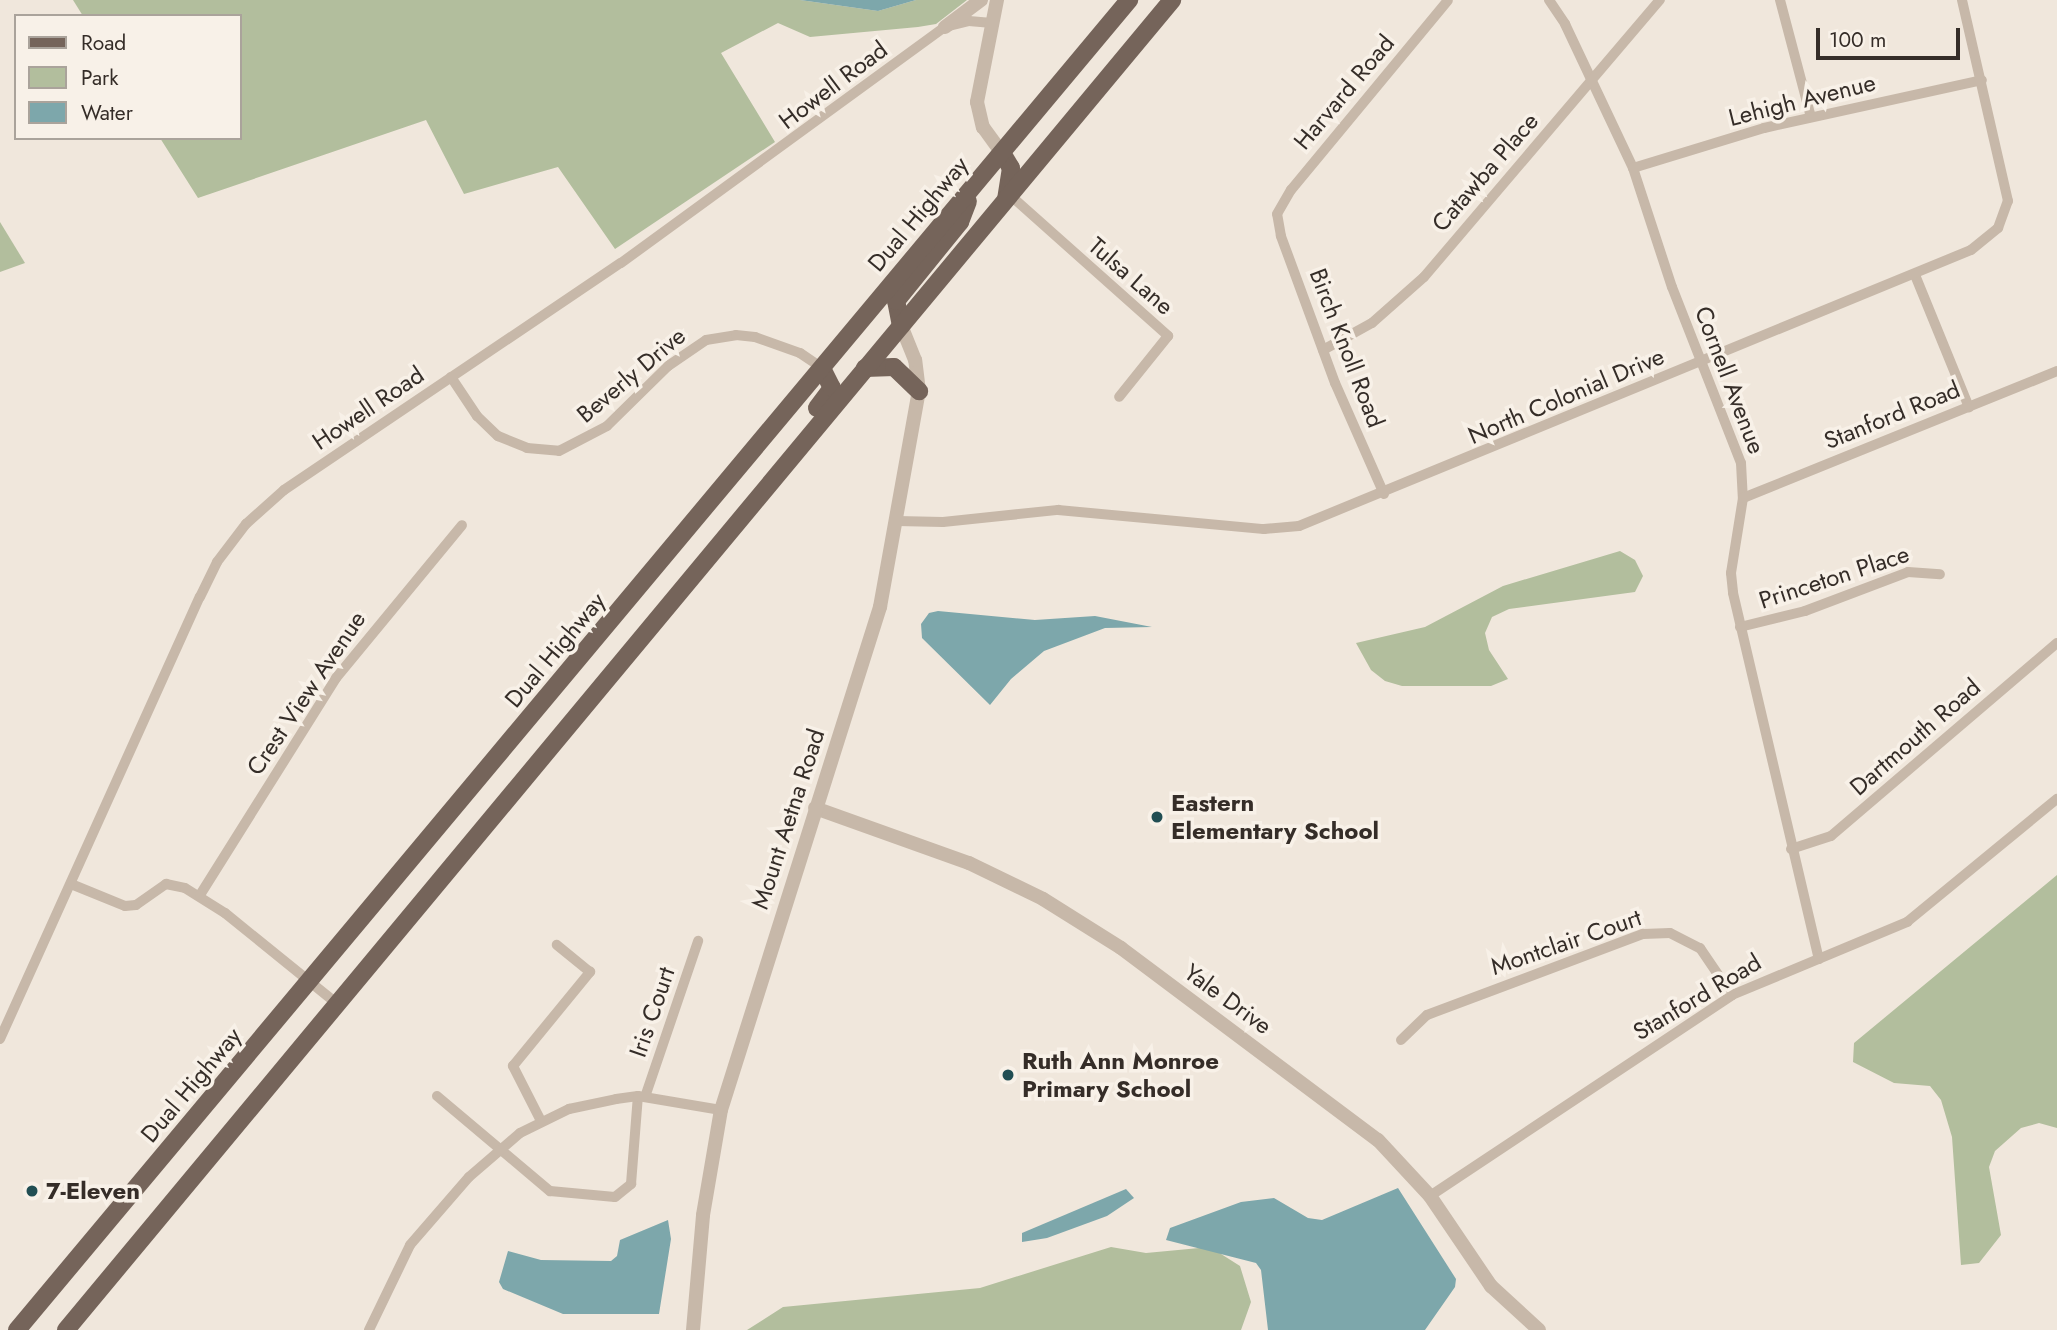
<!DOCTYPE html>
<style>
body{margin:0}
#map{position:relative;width:2057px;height:1330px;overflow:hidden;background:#f0e7dc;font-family:Jost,sans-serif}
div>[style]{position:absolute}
.green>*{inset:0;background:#b2be9d}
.water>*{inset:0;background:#7da7ab}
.minor>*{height:10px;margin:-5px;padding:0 5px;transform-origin:5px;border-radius:5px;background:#c7b8a9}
.tertiary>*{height:14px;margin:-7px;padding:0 7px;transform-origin:7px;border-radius:7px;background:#c7b8a9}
.primary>*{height:18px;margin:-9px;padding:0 9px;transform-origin:9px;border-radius:9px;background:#75645a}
.dots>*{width:19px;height:19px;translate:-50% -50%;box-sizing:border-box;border:4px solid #f8f1e8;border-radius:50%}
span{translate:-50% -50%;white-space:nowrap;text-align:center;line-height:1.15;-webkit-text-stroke:7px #f8f1e8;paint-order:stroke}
.street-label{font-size:24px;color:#352d28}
.poi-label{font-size:24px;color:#352d28;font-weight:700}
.left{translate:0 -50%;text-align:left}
.legend{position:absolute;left:14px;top:14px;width:228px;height:126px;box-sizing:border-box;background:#f8f1e8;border:2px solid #aaa39b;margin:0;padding:9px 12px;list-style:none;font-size:21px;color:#352d28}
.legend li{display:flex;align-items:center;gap:14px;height:35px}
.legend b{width:35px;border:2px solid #aaa39b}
.scale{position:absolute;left:1816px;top:28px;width:144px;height:32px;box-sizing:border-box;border:4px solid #352d28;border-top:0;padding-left:9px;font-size:21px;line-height:24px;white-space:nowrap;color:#352d28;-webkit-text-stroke:5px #f8f1e8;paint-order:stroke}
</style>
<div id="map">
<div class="green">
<i style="clip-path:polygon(73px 0,800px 0,878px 11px,916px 0,967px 0,936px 24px,918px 27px,810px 37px,778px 23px,721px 53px,775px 142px,615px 249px,558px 167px,464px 194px,426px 120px,198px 198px,160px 138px,240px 138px,240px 16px,83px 16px)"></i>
<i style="clip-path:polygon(0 222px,25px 263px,0 272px)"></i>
<i style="clip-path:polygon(1620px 551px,1635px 560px,1643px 576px,1635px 592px,1509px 609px,1492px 617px,1485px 633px,1489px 650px,1508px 679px,1491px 686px,1402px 686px,1385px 681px,1371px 670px,1356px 643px,1425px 627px,1503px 586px)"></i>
<i style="clip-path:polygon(2057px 875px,2057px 1128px,2039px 1123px,2021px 1128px,1995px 1151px,1989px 1167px,2001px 1235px,1979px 1263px,1961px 1265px,1952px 1137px,1941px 1100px,1930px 1086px,1894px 1083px,1853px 1062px,1854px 1043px)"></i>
<i style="clip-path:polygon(1111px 1247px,1146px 1253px,1210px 1247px,1240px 1266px,1251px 1302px,1241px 1330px,747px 1330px,783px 1307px,980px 1288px)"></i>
</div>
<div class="water">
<i style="clip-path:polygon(800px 0,916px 0,878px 11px)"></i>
<i style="clip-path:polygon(938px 611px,1035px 620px,1095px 616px,1152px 627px,1105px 628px,1044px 651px,1011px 679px,990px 705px,922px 638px,921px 624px,929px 613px)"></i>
<i style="clip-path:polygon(1398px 1188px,1456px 1279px,1455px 1287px,1425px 1330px,1268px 1330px,1261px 1270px,1256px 1263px,1166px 1240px,1170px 1228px,1241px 1202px,1274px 1198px,1308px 1218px,1322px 1220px)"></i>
<i style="clip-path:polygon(1126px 1189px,1134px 1198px,1107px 1216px,1047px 1238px,1022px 1242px,1022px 1233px)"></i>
<i style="clip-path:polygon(668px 1220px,671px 1239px,659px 1314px,563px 1314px,503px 1289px,499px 1282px,508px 1251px,541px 1260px,611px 1261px,617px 1256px,620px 1240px)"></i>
</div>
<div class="minor">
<i style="left:1549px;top:0;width:29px;rotate:56deg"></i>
<i style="left:1565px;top:24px;width:159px;rotate:64.7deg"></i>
<i style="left:1633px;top:168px;width:125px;rotate:71.9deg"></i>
<i style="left:1672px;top:287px;width:189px;rotate:68.6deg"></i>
<i style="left:1741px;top:463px;width:35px;rotate:87deg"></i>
<i style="left:1743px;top:498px;width:76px;rotate:99.1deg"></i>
<i style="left:1731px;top:573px;width:20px;rotate:84deg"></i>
<i style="left:1733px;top:593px;width:376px;rotate:76.8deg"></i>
<i style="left:1780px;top:0;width:121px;rotate:75.2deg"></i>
<i style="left:1633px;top:168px;width:137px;rotate:-17deg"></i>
<i style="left:1764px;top:128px;width:223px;rotate:-12.4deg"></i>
<i style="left:1010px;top:195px;width:212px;rotate:41.7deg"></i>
<i style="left:1168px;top:336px;width:78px;rotate:128.8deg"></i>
<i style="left:1915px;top:275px;width:143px;rotate:67.8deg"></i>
<i style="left:1323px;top:350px;width:56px;rotate:-28.9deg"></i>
<i style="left:1372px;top:323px;width:69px;rotate:-41.5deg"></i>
<i style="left:1424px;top:277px;width:364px;rotate:-49.6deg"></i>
<i style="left:451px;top:377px;width:47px;rotate:56.3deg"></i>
<i style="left:477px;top:416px;width:29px;rotate:44deg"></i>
<i style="left:498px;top:436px;width:31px;rotate:22deg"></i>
<i style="left:527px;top:448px;width:32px;rotate:5deg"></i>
<i style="left:559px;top:451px;width:54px;rotate:-27.5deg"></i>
<i style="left:607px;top:426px;width:86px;rotate:-44.5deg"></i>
<i style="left:668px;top:366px;width:46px;rotate:-34.4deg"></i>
<i style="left:706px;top:340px;width:30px;rotate:-9deg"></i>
<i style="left:736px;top:335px;width:19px;rotate:6deg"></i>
<i style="left:755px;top:337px;width:48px;rotate:19.6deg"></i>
<i style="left:800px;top:353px;width:27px;rotate:34deg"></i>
<i style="left:1384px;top:494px;width:121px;rotate:-113.8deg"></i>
<i style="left:1335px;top:383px;width:157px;rotate:-110.2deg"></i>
<i style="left:1281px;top:236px;width:22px;rotate:-100deg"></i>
<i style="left:1277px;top:214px;width:28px;rotate:-60deg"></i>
<i style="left:1291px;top:190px;width:246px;rotate:-50.4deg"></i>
<i style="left:1743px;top:498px;width:339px;rotate:-22deg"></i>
<i style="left:897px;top:521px;width:46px;rotate:1.2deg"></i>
<i style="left:943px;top:522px;width:116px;rotate:-6deg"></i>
<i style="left:1058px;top:510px;width:207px;rotate:5.3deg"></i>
<i style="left:1264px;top:529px;width:35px;rotate:-5deg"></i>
<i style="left:1299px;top:526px;width:726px;rotate:-22.33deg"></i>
<i style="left:1971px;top:250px;width:35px;rotate:-39deg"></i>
<i style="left:1998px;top:228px;width:29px;rotate:-70deg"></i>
<i style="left:2008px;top:201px;width:206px;rotate:-102.9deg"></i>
<i style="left:1740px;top:627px;width:67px;rotate:-13.8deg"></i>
<i style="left:1805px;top:611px;width:110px;rotate:-20.7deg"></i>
<i style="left:1908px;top:572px;width:32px;rotate:4deg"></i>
<i style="left:1791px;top:849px;width:42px;rotate:-18deg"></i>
<i style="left:1831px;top:836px;width:297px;rotate:-40.5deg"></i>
<i style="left:71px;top:884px;width:58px;rotate:22.2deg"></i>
<i style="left:125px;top:906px;width:11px;rotate:-5deg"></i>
<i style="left:136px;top:905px;width:37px;rotate:-35deg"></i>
<i style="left:166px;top:884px;width:19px;rotate:12deg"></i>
<i style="left:185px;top:888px;width:47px;rotate:32deg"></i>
<i style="left:225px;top:913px;width:143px;rotate:39deg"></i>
<i style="left:200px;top:895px;width:256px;rotate:-57.9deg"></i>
<i style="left:336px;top:678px;width:198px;rotate:-50.5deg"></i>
<i style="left:0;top:1039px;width:485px;rotate:-65.7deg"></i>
<i style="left:200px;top:597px;width:39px;rotate:-64deg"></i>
<i style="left:217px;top:562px;width:48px;rotate:-52.7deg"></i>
<i style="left:246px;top:524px;width:51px;rotate:-41.8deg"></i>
<i style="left:284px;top:490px;width:406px;rotate:-34deg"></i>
<i style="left:621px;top:263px;width:401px;rotate:-36.1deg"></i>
<i style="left:945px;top:27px;width:25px;rotate:-14deg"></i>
<i style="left:969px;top:21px;width:23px;rotate:5deg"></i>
<i style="left:1401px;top:1040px;width:36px;rotate:-44deg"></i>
<i style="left:1427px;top:1015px;width:231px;rotate:-20.6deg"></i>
<i style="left:1643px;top:934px;width:27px;rotate:-2deg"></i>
<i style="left:1670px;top:933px;width:34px;rotate:27deg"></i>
<i style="left:1700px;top:948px;width:57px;rotate:55.8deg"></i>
<i style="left:437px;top:1096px;width:148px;rotate:40.1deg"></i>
<i style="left:550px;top:1191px;width:65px;rotate:5.3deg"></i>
<i style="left:615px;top:1197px;width:21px;rotate:-39deg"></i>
<i style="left:631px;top:1184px;width:88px;rotate:-85.5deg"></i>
<i style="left:645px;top:1097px;width:165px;rotate:-71.2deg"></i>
<i style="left:541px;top:1121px;width:62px;rotate:-117deg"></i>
<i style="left:513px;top:1066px;width:122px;rotate:-50.7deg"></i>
<i style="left:590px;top:972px;width:43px;rotate:-140.7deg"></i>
<i style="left:1430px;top:1196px;width:363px;rotate:-33.6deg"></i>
<i style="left:1732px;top:995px;width:190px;rotate:-22.6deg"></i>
<i style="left:1907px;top:922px;width:194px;rotate:-39.4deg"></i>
<i style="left:369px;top:1330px;width:94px;rotate:-64.2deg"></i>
<i style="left:410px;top:1245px;width:90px;rotate:-49.1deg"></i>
<i style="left:469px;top:1177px;width:67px;rotate:-40.8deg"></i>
<i style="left:520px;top:1133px;width:55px;rotate:-26.1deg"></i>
<i style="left:569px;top:1109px;width:48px;rotate:-12deg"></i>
<i style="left:616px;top:1099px;width:22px;rotate:-8deg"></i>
<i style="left:638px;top:1096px;width:84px;rotate:9.6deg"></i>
</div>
<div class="tertiary">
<i style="left:997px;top:0;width:104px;rotate:101.1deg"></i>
<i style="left:977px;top:102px;width:26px;rotate:77deg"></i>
<i style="left:983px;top:127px;width:32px;rotate:54deg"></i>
<i style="left:945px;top:27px;width:45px;rotate:-36.9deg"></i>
<i style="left:815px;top:808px;width:164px;rotate:19.7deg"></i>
<i style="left:969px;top:863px;width:82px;rotate:25.9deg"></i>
<i style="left:1043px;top:899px;width:92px;rotate:32.1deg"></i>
<i style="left:1121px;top:948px;width:321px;rotate:36.8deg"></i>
<i style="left:1378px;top:1140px;width:76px;rotate:47.1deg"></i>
<i style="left:1430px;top:1196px;width:109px;rotate:55.9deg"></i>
<i style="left:1491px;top:1286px;width:65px;rotate:42.5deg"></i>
<i style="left:693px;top:1330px;width:115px;rotate:-85deg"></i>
<i style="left:703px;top:1215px;width:107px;rotate:-80.3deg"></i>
<i style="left:721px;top:1110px;width:528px;rotate:-72.46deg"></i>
<i style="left:880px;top:607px;width:219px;rotate:-79.8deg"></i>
<i style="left:919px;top:391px;width:31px;rotate:-97deg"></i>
<i style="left:915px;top:360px;width:37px;rotate:-112deg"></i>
</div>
<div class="primary">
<i style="left:1002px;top:153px;width:17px;rotate:59deg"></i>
<i style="left:1011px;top:168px;width:31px;rotate:99deg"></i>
<i style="left:901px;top:326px;width:25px;rotate:-101deg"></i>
<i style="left:896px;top:301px;width:102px;rotate:-51deg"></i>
<i style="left:960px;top:222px;width:22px;rotate:-69deg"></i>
<i style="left:865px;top:368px;width:29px;rotate:-2deg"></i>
<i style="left:894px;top:367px;width:35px;rotate:44deg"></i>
<i style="left:817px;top:408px;width:25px;rotate:-53deg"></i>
<i style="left:832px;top:388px;width:22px;rotate:-117deg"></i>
<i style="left:17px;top:1330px;width:1734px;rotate:-50.1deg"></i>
<i style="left:66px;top:1330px;width:1730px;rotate:-50.25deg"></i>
</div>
<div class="dots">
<i style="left:1157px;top:817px;background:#214e53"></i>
<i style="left:1008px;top:1075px;background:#214e53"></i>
<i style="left:32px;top:1191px;background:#214e53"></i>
</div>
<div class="street-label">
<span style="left:833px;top:85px;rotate:-37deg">Howell Road</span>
<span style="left:1344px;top:92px;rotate:-50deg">Harvard Road</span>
<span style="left:1802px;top:100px;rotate:-14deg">Lehigh Avenue</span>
<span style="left:1485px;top:172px;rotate:-49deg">Catawba Place</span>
<span style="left:918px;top:214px;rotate:-50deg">Dual Highway</span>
<span style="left:1131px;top:276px;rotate:41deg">Tulsa Lane</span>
<span style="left:1347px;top:348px;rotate:69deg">Birch Knoll Road</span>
<span style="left:631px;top:375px;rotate:-40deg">Beverly Drive</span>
<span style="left:1730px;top:380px;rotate:69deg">Cornell Avenue</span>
<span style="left:1566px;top:396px;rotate:-23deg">North Colonial Drive</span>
<span style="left:368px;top:408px;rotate:-34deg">Howell Road</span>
<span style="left:1892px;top:415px;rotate:-22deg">Stanford Road</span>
<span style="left:1834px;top:577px;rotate:-18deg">Princeton Place</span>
<span style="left:555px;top:650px;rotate:-50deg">Dual Highway</span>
<span style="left:306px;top:693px;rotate:-56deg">Crest View Avenue</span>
<span style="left:1915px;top:737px;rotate:-41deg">Dartmouth Road</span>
<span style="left:788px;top:819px;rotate:-72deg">Mount Aetna Road</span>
<span style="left:1566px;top:942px;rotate:-19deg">Montclair Court</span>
<span style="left:1697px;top:997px;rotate:-31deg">Stanford Road</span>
<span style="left:1228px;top:999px;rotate:36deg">Yale Drive</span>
<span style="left:652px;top:1012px;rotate:-71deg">Iris Court</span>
<span style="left:191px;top:1085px;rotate:-50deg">Dual Highway</span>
</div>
<div class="poi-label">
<span class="left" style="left:1171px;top:817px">Eastern<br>Elementary School</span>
<span class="left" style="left:1022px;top:1075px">Ruth Ann Monroe<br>Primary School</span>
<span class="left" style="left:46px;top:1191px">7-Eleven</span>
</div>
<ul class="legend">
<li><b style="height:9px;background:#75645a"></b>Road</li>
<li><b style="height:19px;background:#b2be9d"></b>Park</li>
<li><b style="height:19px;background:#7da7ab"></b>Water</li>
</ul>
<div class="scale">100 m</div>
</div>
